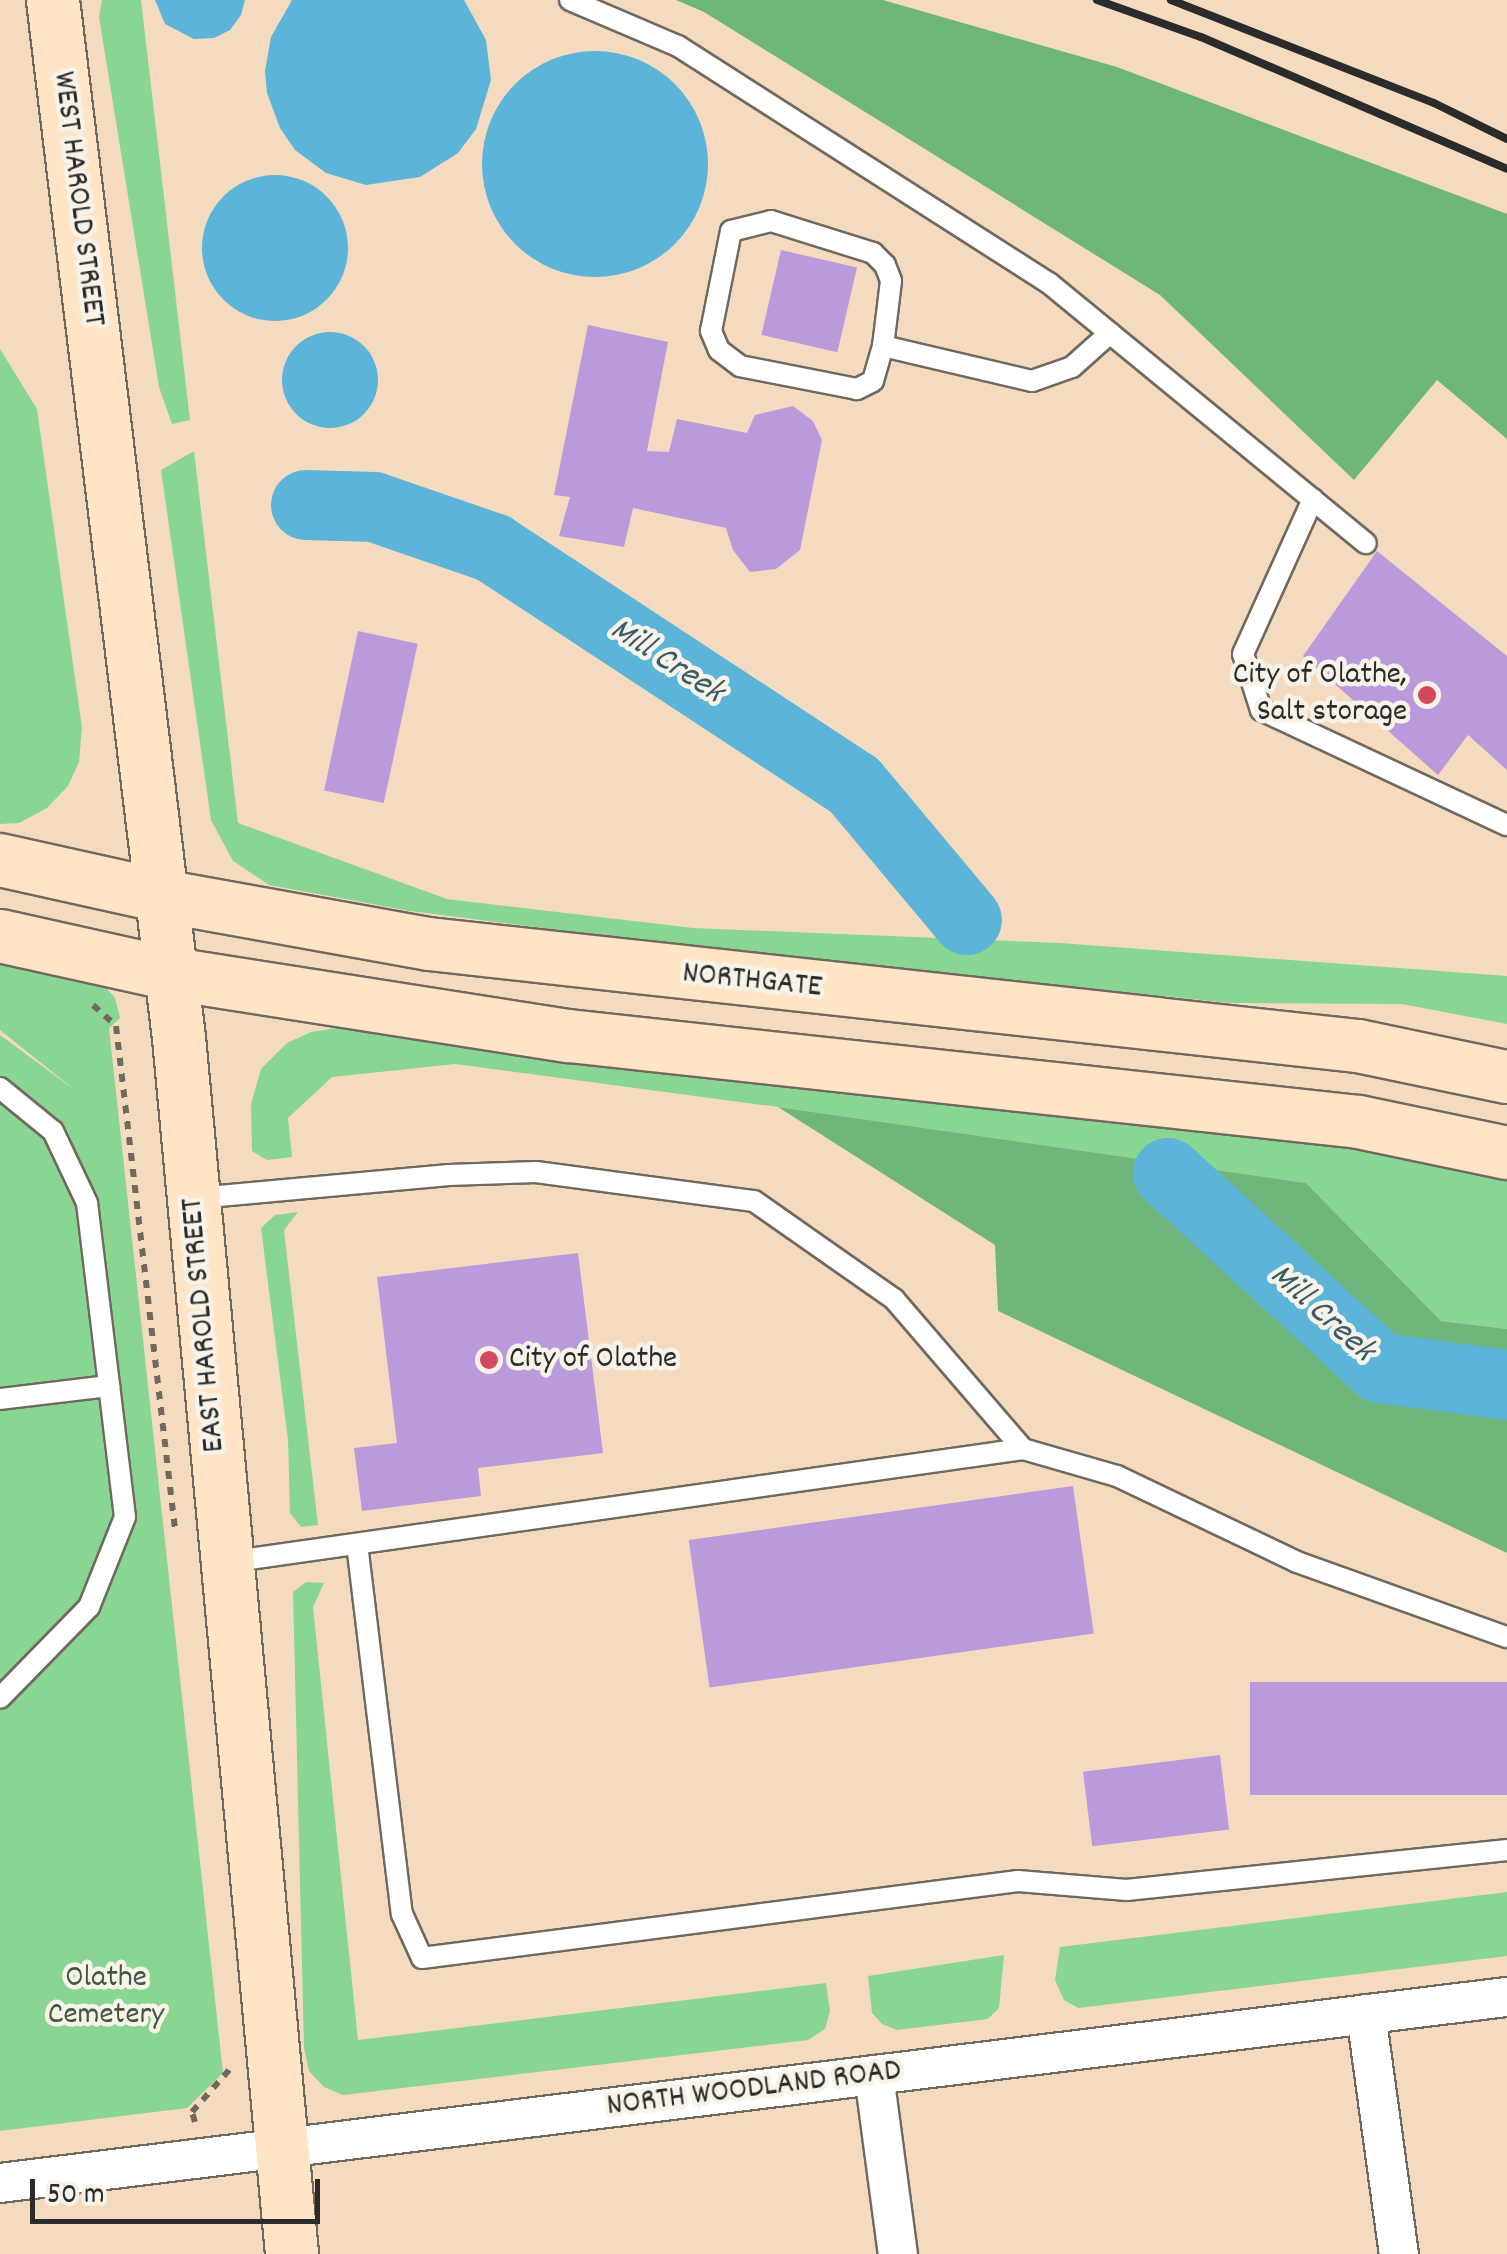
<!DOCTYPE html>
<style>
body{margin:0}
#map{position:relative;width:1507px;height:2254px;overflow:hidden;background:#f4dbbf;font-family:Dekko,sans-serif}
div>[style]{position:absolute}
.green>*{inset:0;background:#89d592}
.forest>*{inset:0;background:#6eb67c}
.water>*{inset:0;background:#5cb5d9}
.round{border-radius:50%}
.river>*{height:70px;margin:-35px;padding:0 35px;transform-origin:35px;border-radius:35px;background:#5cb5d9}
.building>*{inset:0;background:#bb9adc;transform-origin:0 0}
.path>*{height:6px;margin-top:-3px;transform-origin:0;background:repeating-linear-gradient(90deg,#71695f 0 8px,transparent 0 16px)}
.roads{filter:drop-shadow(2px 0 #71695f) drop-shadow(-2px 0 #71695f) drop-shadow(0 2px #71695f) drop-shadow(0 -2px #71695f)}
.lane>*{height:20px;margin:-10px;padding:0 10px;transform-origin:10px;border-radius:10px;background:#fff}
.street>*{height:38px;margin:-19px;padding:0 19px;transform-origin:19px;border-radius:19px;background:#fff}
.secondary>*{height:52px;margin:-26px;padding:0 26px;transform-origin:26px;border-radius:26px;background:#ffe4c6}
.rail>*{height:8px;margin:-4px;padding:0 4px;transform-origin:4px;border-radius:4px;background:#2b2b2b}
.dots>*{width:28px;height:28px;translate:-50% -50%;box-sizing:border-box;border:5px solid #f7f3e8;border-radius:50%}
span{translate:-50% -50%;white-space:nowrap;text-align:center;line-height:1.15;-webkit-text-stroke:9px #f7f3e8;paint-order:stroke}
.street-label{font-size:32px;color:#2b2b2b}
.poi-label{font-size:32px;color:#2b2b2b}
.right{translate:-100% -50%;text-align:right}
.left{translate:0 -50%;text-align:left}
.park-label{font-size:32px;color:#425645}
.water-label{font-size:35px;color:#3c5b68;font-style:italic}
.scale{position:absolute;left:30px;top:2179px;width:290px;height:45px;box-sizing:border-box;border:5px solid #2b2b2b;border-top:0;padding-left:12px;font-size:30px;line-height:35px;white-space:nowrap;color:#2b2b2b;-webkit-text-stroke:8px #f7f3e8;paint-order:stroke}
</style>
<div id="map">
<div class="green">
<i style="clip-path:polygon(102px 0,141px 0,190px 420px,172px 424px,159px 387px,99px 17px)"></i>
<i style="clip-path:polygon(0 349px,37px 409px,82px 728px,79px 762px,68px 786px,47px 808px,19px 823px,0 824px)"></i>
<i style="clip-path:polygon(194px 451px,238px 823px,447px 899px,693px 928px,1060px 943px,1507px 976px,1507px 1024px,1402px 1004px,1231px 1003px,690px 947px,410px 911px,269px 885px,233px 861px,211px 820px,161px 470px)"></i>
<i style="clip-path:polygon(0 956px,102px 983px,115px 998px,120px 1018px,109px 1028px,223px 2073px,187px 2108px,0 2131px,0 1035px,76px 1091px,0 1030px)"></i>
<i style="clip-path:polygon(343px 1027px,1348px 1139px,1507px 1174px,1507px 1329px,1441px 1321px,1306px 1183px,778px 1107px,455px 1064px,332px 1077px,288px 1118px,292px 1157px,267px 1160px,252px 1151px,251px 1104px,261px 1069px,287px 1043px,311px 1032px)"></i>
<i style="clip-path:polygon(298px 1212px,284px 1230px,318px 1525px,301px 1527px,290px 1513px,288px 1440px,261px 1228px,275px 1215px)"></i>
<i style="clip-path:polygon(306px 1582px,324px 1583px,313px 1607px,358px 2040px,826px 1983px,830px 2011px,825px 2029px,808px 2040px,343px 2095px,324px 2087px,309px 2071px,304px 2048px,293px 1592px)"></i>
<i style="clip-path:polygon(1507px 1892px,1507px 1956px,1078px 2008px,1064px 2000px,1055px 1980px,1060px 1947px)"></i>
<i style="clip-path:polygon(1004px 1955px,999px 2008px,988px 2019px,897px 2030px,882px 2024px,872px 2013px,868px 1976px)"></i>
</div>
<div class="forest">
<i style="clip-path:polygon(676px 0,883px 0,1117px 67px,1507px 214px,1507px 439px,1437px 380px,1354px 480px,1160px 295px,704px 12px)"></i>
<i style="clip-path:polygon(778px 1107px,1306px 1183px,1441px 1321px,1507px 1329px,1507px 1553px,998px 1311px,995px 1245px)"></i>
</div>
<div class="water">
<i style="clip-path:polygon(155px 0,245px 0,241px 15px,230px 30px,214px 38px,194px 39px,165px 24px)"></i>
<i style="clip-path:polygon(292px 0,464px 0,486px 40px,491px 80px,476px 129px,458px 153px,420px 177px,366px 185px,326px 173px,295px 150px,280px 128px,267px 93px,265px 71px,271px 37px)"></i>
<i class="round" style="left:482px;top:51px;width:226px;height:226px"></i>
<i class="round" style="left:202px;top:175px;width:146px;height:146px"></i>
<i class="round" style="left:282px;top:332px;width:96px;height:96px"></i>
</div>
<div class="river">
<i style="left:306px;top:505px;width:68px;rotate:1.7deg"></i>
<i style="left:374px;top:507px;width:126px;rotate:19deg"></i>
<i style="left:493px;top:548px;width:432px;rotate:33.3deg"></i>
<i style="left:854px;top:785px;width:176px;rotate:50.1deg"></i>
<i style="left:1168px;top:1173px;width:288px;rotate:42.6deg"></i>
<i style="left:1380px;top:1368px;width:128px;rotate:7.6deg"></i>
</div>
<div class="building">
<i style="left:781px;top:250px;width:78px;height:87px;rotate:13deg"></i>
<i style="clip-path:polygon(588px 325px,668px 342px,647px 451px,669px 452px,677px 419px,747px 433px,755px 415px,793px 406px,813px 421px,822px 440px,800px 550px,776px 569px,750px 572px,733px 550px,726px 528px,633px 508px,624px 547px,559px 536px,570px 497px,554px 495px)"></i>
<i style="clip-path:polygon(1377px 551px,1507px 656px,1507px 770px,1468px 735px,1438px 775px,1303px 656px)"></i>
<i style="left:358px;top:631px;width:61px;height:163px;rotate:12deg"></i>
<i style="clip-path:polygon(578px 1253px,603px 1453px,478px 1468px,481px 1496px,362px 1511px,354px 1448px,397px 1443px,377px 1277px)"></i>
<i style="left:1073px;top:1486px;width:149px;height:388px;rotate:82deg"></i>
<i style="left:1507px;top:1682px;width:113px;height:257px;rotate:90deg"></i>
<i style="left:1220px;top:1755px;width:75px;height:138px;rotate:83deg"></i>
</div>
<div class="path">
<i style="left:93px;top:1005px;width:31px;rotate:42deg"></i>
<i style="left:116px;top:1026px;width:506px;rotate:83.31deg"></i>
<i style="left:195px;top:2122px;width:10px;rotate:-107deg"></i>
<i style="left:192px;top:2112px;width:57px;rotate:-48.5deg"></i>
</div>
<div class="roads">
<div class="lane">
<i style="left:570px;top:0;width:117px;rotate:23.1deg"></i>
<i style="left:678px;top:46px;width:440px;rotate:32.6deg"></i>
<i style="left:1049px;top:283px;width:410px;rotate:39.4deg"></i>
<i style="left:883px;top:346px;width:36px;rotate:106deg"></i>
<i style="left:873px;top:381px;width:18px;rotate:153deg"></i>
<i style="left:857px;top:389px;width:119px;rotate:-168.9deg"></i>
<i style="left:740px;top:366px;width:26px;rotate:-143deg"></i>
<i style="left:719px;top:350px;width:21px;rotate:-113deg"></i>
<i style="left:711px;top:331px;width:102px;rotate:-78.7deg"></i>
<i style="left:731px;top:231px;width:41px;rotate:-14deg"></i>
<i style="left:771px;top:221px;width:107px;rotate:17.4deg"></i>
<i style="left:873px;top:253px;width:17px;rotate:45deg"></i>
<i style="left:885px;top:265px;width:17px;rotate:69deg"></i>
<i style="left:891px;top:281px;width:65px;rotate:97deg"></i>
<i style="left:883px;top:346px;width:153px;rotate:13.2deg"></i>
<i style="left:1032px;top:381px;width:42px;rotate:-19.3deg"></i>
<i style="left:1072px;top:367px;width:51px;rotate:-41.8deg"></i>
<i style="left:1313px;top:499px;width:170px;rotate:114.3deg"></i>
<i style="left:1243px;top:654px;width:59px;rotate:72.2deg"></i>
<i style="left:1261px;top:710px;width:272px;rotate:25.1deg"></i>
<i style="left:0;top:1088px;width:68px;rotate:39.1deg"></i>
<i style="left:53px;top:1131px;width:80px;rotate:64.7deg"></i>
<i style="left:87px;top:1203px;width:316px;rotate:83.1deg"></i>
<i style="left:125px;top:1517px;width:97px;rotate:111.8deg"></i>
<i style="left:89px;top:1607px;width:127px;rotate:134.4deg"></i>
<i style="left:197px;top:1198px;width:253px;rotate:-5.2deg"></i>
<i style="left:449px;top:1175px;width:87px;rotate:-2deg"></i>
<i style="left:536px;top:1172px;width:220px;rotate:7.6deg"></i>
<i style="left:754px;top:1201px;width:171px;rotate:35deg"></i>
<i style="left:894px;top:1299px;width:198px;rotate:49.3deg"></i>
<i style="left:1023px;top:1449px;width:803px;rotate:171.91deg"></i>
<i style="left:0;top:1399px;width:110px;rotate:-6.8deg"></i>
<i style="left:1023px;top:1449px;width:98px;rotate:16deg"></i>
<i style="left:1117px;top:1476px;width:199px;rotate:25.5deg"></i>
<i style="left:1297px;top:1562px;width:223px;rotate:19.7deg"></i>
<i style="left:357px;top:1544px;width:373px;rotate:83.1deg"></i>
<i style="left:402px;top:1914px;width:48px;rotate:65.6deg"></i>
<i style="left:422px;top:1958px;width:601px;rotate:-7.36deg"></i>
<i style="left:1018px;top:1881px;width:109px;rotate:4.7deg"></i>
<i style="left:1127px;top:1890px;width:382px;rotate:-6deg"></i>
</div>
<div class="street">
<i style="left:1366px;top:2014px;width:242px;rotate:82.2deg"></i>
<i style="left:874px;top:2075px;width:181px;rotate:82.4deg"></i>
<i style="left:0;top:2183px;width:1518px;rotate:-7.04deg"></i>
</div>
<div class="secondary">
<i style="left:53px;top:0;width:1046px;rotate:83.08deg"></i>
<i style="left:179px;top:1038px;width:1221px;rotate:84.69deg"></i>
<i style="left:0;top:860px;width:166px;rotate:12.5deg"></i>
<i style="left:162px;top:896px;width:271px;rotate:10.2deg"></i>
<i style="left:429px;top:944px;width:935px;rotate:6.27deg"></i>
<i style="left:1358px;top:1046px;width:152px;rotate:11.8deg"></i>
<i style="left:0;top:936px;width:176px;rotate:12.5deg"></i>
<i style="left:172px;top:974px;width:402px;rotate:8.9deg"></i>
<i style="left:569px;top:1036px;width:795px;rotate:6.21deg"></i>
<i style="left:1359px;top:1122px;width:151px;rotate:11.8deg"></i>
</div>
</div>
<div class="rail">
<i style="left:1097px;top:0;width:110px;rotate:19.6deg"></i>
<i style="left:1201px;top:37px;width:333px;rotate:23.3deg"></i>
<i style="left:1171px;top:0;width:282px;rotate:21.4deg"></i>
<i style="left:1434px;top:103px;width:81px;rotate:26.3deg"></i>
</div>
<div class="dots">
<i style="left:1427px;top:695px;background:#d1495b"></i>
<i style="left:489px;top:1360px;background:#d1495b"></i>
</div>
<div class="street-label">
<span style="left:77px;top:199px;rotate:83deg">WEST HAROLD STREET</span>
<span style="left:752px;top:982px;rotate:6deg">NORTHGATE</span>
<span style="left:205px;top:1325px;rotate:-95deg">EAST HAROLD STREET</span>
<span style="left:754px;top:2090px;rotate:-7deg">NORTH WOODLAND ROAD</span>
</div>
<div class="poi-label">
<span class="right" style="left:1407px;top:695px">City of Olathe,<br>Salt storage</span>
<span class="left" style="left:509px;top:1360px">City of Olathe</span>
</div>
<div class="park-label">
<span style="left:106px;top:1998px">Olathe<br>Cemetery</span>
</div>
<div class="water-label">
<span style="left:666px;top:662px;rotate:33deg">Mill Creek</span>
<span style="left:1321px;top:1314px;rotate:42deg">Mill Creek</span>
</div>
<div class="scale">50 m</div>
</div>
